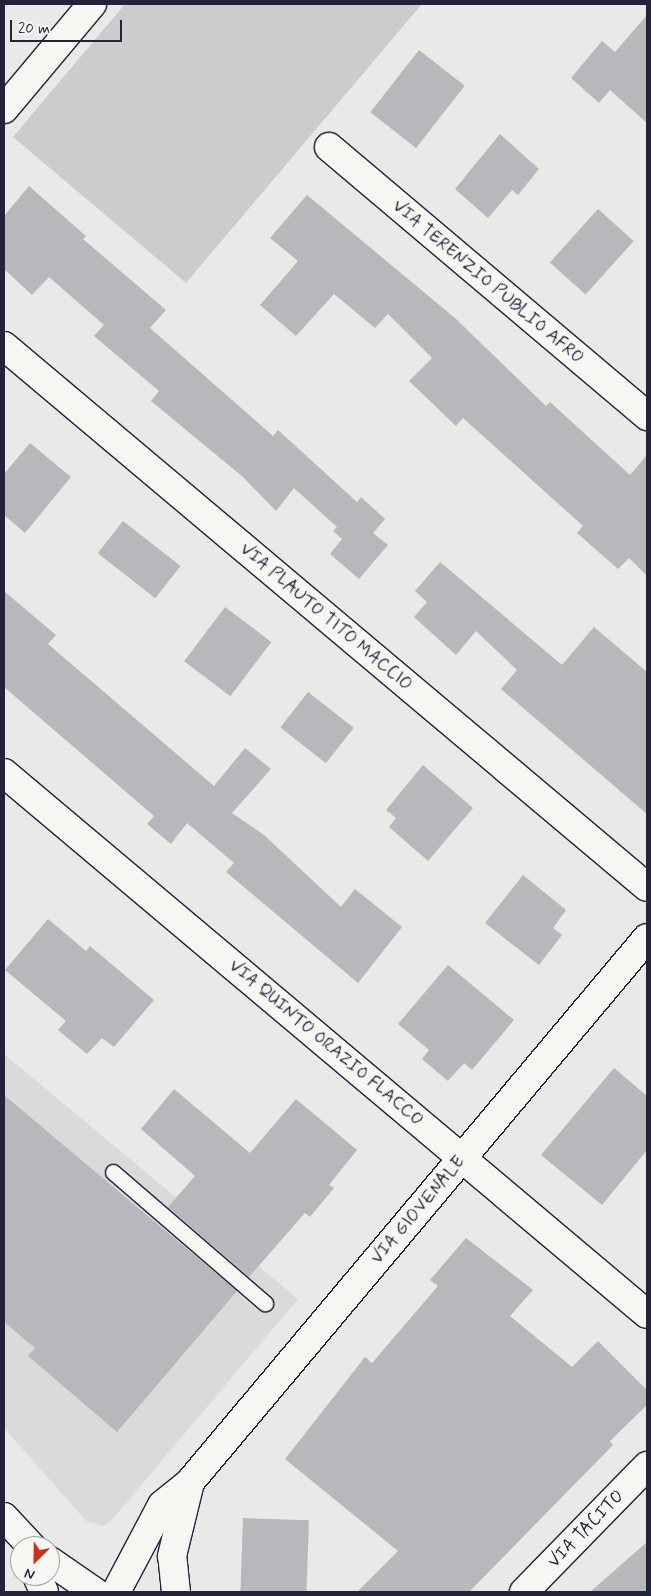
<!DOCTYPE html>
<style>
body{margin:0}
#map{position:relative;width:651px;height:1596px;overflow:hidden;background:#e9e9e7;font-family:Mynerve,sans-serif}
div>[style]{position:absolute}
.built>*{inset:0;background:#dadada}
.green>*{inset:0;background:#ccccce}
.building>*{inset:0;background:#b8b8bc;transform-origin:0 0}
.roads{filter:drop-shadow(1px 0 #22223b) drop-shadow(-1px 0 #22223b) drop-shadow(0 1px #22223b) drop-shadow(0 -1px #22223b)}
.lane>*{height:15px;margin:-7.5px;padding:0 7.5px;transform-origin:7.5px;border-radius:7.5px;background:#f6f6f2}
.street>*{height:28px;margin:-14px;padding:0 14px;transform-origin:14px;border-radius:14px;background:#f6f6f2}
.secondary>*{height:28px;margin:-14px;padding:0 14px;transform-origin:14px;border-radius:14px;background:#f6f6f2}
span{translate:-50% -50%;white-space:nowrap;text-align:center;line-height:1.15;-webkit-text-stroke:4.5px #f6f6f2;paint-order:stroke}
.street-label{font-size:18px;color:#22223b}
.frame{position:absolute;inset:0;border:5px solid #22223b;pointer-events:none}
.north{position:absolute;left:10px;top:1536px;width:50px;height:50px;box-sizing:border-box;background:#f6f6f2;border:1px solid #a1a1a9;border-radius:50%;rotate:203deg;font-size:14px;font-weight:700;line-height:20px;text-align:center;color:#22223b}
.north::after{content:'';display:block;margin:auto;width:18px;height:22px;background:#c8321e;clip-path:polygon(50% 0,100% 100%,50% 72%,0 100%)}
.scale{position:absolute;left:10px;top:20px;width:112px;height:22px;box-sizing:border-box;border:2px solid #22223b;border-top:0;padding-left:6px;font-size:15px;line-height:18px;white-space:nowrap;color:#22223b;-webkit-text-stroke:4px #f6f6f2;paint-order:stroke}
</style>
<div id="map">
<div class="built">
<i style="clip-path:polygon(4px 1054px,298px 1299px,111px 1521px,103px 1526px,87px 1522px,4px 1428px)"></i>
</div>
<div class="green">
<i style="clip-path:polygon(125px 4px,422px 4px,186px 283px,13px 137px)"></i>
</div>
<div class="building">
<i style="clip-path:polygon(647px 15px,647px 123px,610px 90px,599px 103px,571px 78px,602px 41px,615px 52px)"></i>
<i style="left:419px;top:50px;width:58px;height:79px;rotate:38deg"></i>
<i style="clip-path:polygon(500px 134px,539px 169px,518px 195px,512px 190px,488px 218px,455px 189px)"></i>
<i style="clip-path:polygon(29px 186px,86px 236px,83px 239px,166px 310px,150px 328px,273px 436px,278px 430px,357px 502px,361px 497px,385px 519px,373px 533px,388px 545px,359px 579px,330px 554px,342px 539px,333px 531px,337px 527px,294px 488px,276px 511px,243px 477px,151px 401px,159px 391px,94px 336px,104px 325px,49px 277px,32px 295px,4px 269px,4px 216px)"></i>
<i style="clip-path:polygon(307px 195px,455px 318px,546px 406px,550px 402px,630px 475px,647px 455px,647px 576px,629px 558px,618px 569px,577px 533px,583px 526px,463px 418px,456px 426px,409px 381px,432px 358px,388px 314px,375px 328px,334px 294px,296px 336px,260px 305px,298px 261px,270px 238px)"></i>
<i style="left:598px;top:209px;width:48px;height:72px;rotate:42deg"></i>
<i style="clip-path:polygon(30px 443px,71px 477px,25px 533px,4px 515px,4px 474px)"></i>
<i style="left:123px;top:521px;width:73px;height:41px;rotate:38deg"></i>
<i style="clip-path:polygon(440px 562px,562px 665px,594px 627px,647px 672px,647px 814px,501px 689px,517px 670px,476px 631px,456px 655px,414px 617px,427px 602px,415px 591px)"></i>
<i style="clip-path:polygon(4px 591px,56px 635px,48px 644px,214px 786px,245px 748px,271px 769px,232px 813px,264px 835px,341px 907px,355px 889px,402px 927px,358px 983px,226px 872px,234px 863px,187px 823px,171px 844px,147px 824px,154px 816px,4px 687px)"></i>
<i style="left:225px;top:607px;width:58px;height:68px;rotate:37deg"></i>
<i style="left:308px;top:692px;width:58px;height:45px;rotate:38deg"></i>
<i style="clip-path:polygon(423px 765px,473px 808px,428px 861px,389px 827px,396px 818px,386px 810px)"></i>
<i style="clip-path:polygon(523px 875px,566px 910px,553px 928px,562px 935px,539px 965px,485px 923px)"></i>
<i style="clip-path:polygon(48px 919px,86px 951px,90px 946px,154px 1000px,114px 1047px,102px 1038px,87px 1054px,58px 1030px,66px 1021px,5px 970px)"></i>
<i style="clip-path:polygon(448px 965px,514px 1020px,472px 1070px,464px 1063px,448px 1081px,422px 1059px,429px 1050px,398px 1024px)"></i>
<i style="clip-path:polygon(614px 1068px,647px 1096px,647px 1150px,602px 1205px,541px 1155px)"></i>
<i style="clip-path:polygon(174px 1089px,250px 1153px,296px 1099px,357px 1150px,329px 1185px,334px 1188px,310px 1217px,305px 1213px,249px 1277px,168px 1207px,195px 1176px,141px 1129px)"></i>
<i style="clip-path:polygon(4px 1095px,237px 1291px,117px 1432px,28px 1356px,35px 1348px,4px 1322px)"></i>
<i style="clip-path:polygon(466px 1238px,533px 1290px,510px 1316px,572px 1367px,598px 1341px,647px 1390px,647px 1405px,610px 1441px,613px 1445px,469px 1592px,357px 1592px,398px 1551px,285px 1459px,365px 1357px,372px 1363px,438px 1286px,430px 1280px)"></i>
<i style="left:243px;top:1518px;width:66px;height:74px;rotate:2deg"></i>
<i style="clip-path:polygon(647px 1542px,647px 1592px,590px 1592px)"></i>
</div>
<div class="roads">
<div class="lane">
<i style="left:113px;top:1172px;width:201px;rotate:40.8deg"></i>
</div>
<div class="street">
<i style="left:4px;top:109px;width:137px;rotate:-50deg"></i>
<i style="left:329px;top:147px;width:417px;rotate:40.2deg"></i>
<i style="left:4px;top:346px;width:840px;rotate:40.08deg"></i>
<i style="left:4px;top:773px;width:840px;rotate:40.08deg"></i>
<i style="left:524px;top:1592px;width:176px;rotate:-45.7deg"></i>
</div>
<div class="secondary">
<i style="left:4px;top:1517px;width:40px;rotate:47deg"></i>
<i style="left:50px;top:1561px;width:55px;rotate:34.6deg"></i>
<i style="left:37px;top:1576px;width:17px;rotate:66deg"></i>
<i style="left:116px;top:1592px;width:98px;rotate:-62.1deg"></i>
<i style="left:162px;top:1505px;width:36px;rotate:-39deg"></i>
<i style="left:190px;top:1482px;width:710px;rotate:-49.97deg"></i>
<i style="left:176px;top:1592px;width:36px;rotate:-96deg"></i>
<i style="left:172px;top:1556px;width:76px;rotate:-76.3deg"></i>
</div>
</div>
<div class="street-label">
<span style="left:488px;top:282px;rotate:40deg">VIA TERENZIO PUBLIO AFRO</span>
<span style="left:326px;top:617px;rotate:40deg">VIA PLAUTO TITO MACCIO</span>
<span style="left:326px;top:1043px;rotate:40deg">VIA QUINTO ORAZIO FLACCO</span>
<span style="left:418px;top:1210px;rotate:-50deg">VIA GIOVENALE</span>
<span style="left:586px;top:1529px;rotate:-46deg">VIA TACITO</span>
</div>
<div class="frame"></div>
<div class="north">N</div>
<div class="scale">20 m</div>
</div>
